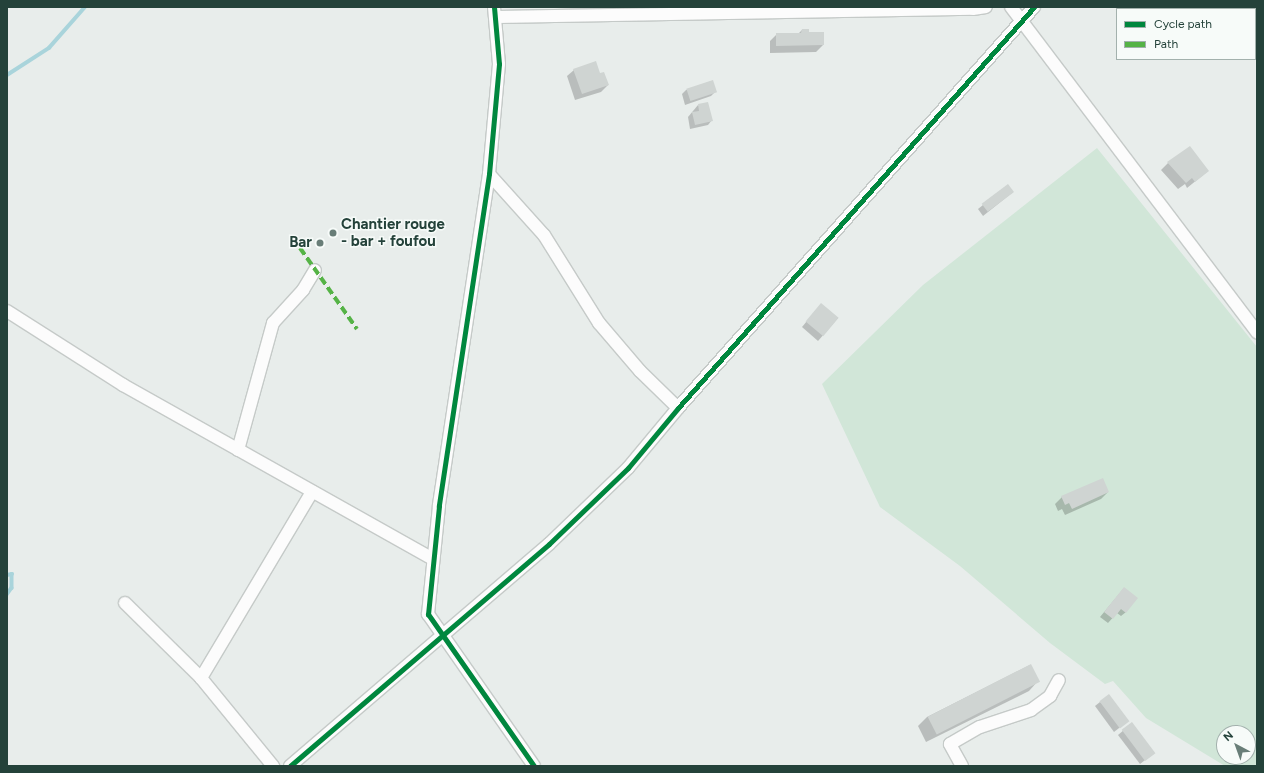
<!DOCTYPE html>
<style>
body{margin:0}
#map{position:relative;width:1264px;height:773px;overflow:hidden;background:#e8edeb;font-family:Figtree,sans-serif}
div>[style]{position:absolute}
.green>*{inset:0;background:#d1e6d8}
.shadow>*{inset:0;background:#0003}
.stream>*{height:3.5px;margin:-1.75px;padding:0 1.75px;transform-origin:1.75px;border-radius:1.75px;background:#a9d4db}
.building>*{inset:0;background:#cfd4d2;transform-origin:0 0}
.roads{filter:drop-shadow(1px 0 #c5cac8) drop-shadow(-1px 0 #c5cac8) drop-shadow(0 1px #c5cac8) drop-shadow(0 -1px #c5cac8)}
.minor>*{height:12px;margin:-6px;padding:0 6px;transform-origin:6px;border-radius:6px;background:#fcfcfc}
.quiet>*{height:4px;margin-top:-2px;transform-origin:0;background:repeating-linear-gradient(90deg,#55b346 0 8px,transparent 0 12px)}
.cycleway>*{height:5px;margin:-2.5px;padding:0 2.5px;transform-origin:2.5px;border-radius:2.5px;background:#00873e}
.dots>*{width:11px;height:11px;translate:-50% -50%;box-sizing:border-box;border:2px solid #f7fbf9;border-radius:50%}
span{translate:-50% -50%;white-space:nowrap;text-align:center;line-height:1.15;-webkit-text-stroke:3px #f7fbf9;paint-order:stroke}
.poi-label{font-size:15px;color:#24423a;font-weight:700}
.left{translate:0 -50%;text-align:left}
.right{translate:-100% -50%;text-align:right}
.frame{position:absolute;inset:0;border:8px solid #24423a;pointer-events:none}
.legend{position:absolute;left:1116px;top:8px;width:140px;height:52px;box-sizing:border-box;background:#f7fbf9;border:1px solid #a3b1ad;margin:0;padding:5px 7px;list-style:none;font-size:12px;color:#24423a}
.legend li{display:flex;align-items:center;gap:8px;height:20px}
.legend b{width:20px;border:1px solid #a3b1ad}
.north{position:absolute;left:1216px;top:725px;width:40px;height:40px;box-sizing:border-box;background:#f7fbf9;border:1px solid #a3b1ad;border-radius:50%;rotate:319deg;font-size:11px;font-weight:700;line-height:16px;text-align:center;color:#24423a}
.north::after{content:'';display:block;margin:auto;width:14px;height:18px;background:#697e78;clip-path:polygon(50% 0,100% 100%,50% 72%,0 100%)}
</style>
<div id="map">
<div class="green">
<i style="clip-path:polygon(evenodd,1097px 148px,1257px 347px,1257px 766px,1225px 766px,1146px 718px,1113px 681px,1105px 684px,1050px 643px,960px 566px,880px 507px,822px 384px,923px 285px,1097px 148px,1224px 733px,1248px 733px,1248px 757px,1224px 757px,1224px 733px)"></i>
</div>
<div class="shadow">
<i style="clip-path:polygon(1193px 7px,1203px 7px,1201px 9px)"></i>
<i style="clip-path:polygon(802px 30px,808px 33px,823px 33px,823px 45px,816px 52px,770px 53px,770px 41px,777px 34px,798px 34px)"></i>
<i style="clip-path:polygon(574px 70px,599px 74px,608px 85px,601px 92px,575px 100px,567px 76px)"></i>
<i style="clip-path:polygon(712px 81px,716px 91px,711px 96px,685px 105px,682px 94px,686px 90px)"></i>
<i style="clip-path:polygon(698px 105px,712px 120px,708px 125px,690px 129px,688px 117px)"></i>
<i style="clip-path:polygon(1168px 163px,1208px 171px,1187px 188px,1185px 184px,1178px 189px,1161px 170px)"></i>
<i style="clip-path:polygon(1013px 192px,983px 216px,978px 209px,983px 205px)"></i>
<i style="clip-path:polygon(817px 309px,838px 318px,818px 341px,802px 327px)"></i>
<i style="clip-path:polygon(1108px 492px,1101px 499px,1065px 515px,1062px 509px,1058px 511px,1055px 504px,1062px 497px)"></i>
<i style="clip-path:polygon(1124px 588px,1126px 612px,1121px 616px,1117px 613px,1108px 623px,1100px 617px)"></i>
<i style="clip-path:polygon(1030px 665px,1038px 681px,1029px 691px,926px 742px,918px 726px,927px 717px)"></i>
<i style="clip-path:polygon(1100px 702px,1128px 721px,1114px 732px,1095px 706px)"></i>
<i style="clip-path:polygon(1131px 724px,1149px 757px,1140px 764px,1118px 735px)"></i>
</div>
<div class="stream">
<i style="left:7px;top:75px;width:50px;rotate:-32.7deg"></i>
<i style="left:49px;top:48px;width:55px;rotate:-48.7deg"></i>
<i style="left:7px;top:575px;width:5px;rotate:-11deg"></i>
<i style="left:12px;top:574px;width:14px;rotate:90deg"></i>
<i style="left:12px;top:588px;width:9px;rotate:126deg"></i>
</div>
<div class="building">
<i style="clip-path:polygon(802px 29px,809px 29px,809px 32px,824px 32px,824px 45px,776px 46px,776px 33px,801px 33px)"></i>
<i style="clip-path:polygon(596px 61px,600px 73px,604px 72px,609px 85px,582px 94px,573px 69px)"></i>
<i style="left:713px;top:80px;width:13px;height:28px;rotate:72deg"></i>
<i style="clip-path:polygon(708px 102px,713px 121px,695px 125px,692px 112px,699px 111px,698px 104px)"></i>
<i style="clip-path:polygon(1190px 146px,1209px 171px,1195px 182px,1192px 178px,1186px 183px,1167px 162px)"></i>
<i style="left:1008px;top:184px;width:10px;height:33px;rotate:53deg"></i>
<i style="left:821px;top:303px;width:23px;height:24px;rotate:40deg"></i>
<i style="clip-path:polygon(1103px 478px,1109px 492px,1072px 509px,1069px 503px,1065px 505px,1061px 496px)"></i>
<i style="clip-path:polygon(1124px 587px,1138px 598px,1126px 613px,1121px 609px,1113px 619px,1104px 612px)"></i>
<i style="left:1031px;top:664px;width:20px;height:116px;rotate:63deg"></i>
<i style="left:1109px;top:694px;width:34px;height:12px;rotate:53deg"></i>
<i style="left:1132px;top:722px;width:39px;height:13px;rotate:53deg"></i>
</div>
<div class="roads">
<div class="minor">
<i style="left:494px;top:7px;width:57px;rotate:85deg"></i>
<i style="left:499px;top:64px;width:110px;rotate:95.2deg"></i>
<i style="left:489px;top:174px;width:336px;rotate:98.6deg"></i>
<i style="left:439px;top:506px;width:109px;rotate:95.8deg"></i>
<i style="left:428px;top:614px;width:185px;rotate:55.1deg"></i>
<i style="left:1011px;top:7px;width:408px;rotate:52.9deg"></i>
<i style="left:497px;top:17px;width:476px;rotate:-1deg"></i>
<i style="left:973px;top:9px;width:13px;rotate:-9deg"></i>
<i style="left:489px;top:174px;width:82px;rotate:48deg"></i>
<i style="left:544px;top:235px;width:104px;rotate:58deg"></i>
<i style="left:599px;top:323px;width:63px;rotate:49.5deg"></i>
<i style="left:640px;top:371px;width:53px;rotate:44.2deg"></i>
<i style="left:7px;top:311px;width:138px;rotate:32.5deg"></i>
<i style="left:123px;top:385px;width:355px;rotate:29.3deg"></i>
<i style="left:238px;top:450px;width:132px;rotate:-74.6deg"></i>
<i style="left:273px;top:323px;width:45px;rotate:-47.7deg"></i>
<i style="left:303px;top:290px;width:23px;rotate:-59deg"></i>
<i style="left:125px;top:603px;width:107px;rotate:44.6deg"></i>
<i style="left:201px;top:678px;width:114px;rotate:50.7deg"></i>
<i style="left:201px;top:678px;width:217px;rotate:-59.2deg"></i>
<i style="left:290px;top:766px;width:341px;rotate:-40.6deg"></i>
<i style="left:549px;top:544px;width:110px;rotate:-43.9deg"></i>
<i style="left:628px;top:468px;width:78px;rotate:-50.2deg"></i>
<i style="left:678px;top:408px;width:536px;rotate:-48.4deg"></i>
<i style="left:962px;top:766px;width:25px;rotate:-119deg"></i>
<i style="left:950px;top:744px;width:34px;rotate:-30deg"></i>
<i style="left:980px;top:727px;width:54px;rotate:-18.4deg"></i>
<i style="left:1031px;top:710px;width:24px;rotate:-36deg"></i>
<i style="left:1050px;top:696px;width:18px;rotate:-61deg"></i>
</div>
</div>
<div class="quiet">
<i style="left:300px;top:248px;width:99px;rotate:54.9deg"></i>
</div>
<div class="cycleway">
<i style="left:494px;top:7px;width:57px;rotate:85deg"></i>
<i style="left:499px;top:64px;width:110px;rotate:95.2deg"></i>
<i style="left:489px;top:174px;width:336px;rotate:98.6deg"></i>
<i style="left:439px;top:506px;width:109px;rotate:95.8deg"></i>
<i style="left:428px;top:614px;width:185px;rotate:55.1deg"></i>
<i style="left:290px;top:766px;width:341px;rotate:-40.6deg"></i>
<i style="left:549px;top:544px;width:110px;rotate:-43.9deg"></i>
<i style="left:628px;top:468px;width:78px;rotate:-50.2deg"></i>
<i style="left:678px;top:408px;width:536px;rotate:-48.4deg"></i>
</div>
<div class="dots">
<i style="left:333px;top:233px;background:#697e78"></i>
<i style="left:320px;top:243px;background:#697e78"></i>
</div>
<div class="poi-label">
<span class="left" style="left:341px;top:233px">Chantier rouge<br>- bar + foufou</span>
<span class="right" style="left:312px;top:243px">Bar</span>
</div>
<div class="frame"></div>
<ul class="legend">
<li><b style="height:5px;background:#00873e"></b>Cycle path</li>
<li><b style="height:5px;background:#55b346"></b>Path</li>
</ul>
<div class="north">N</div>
</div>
